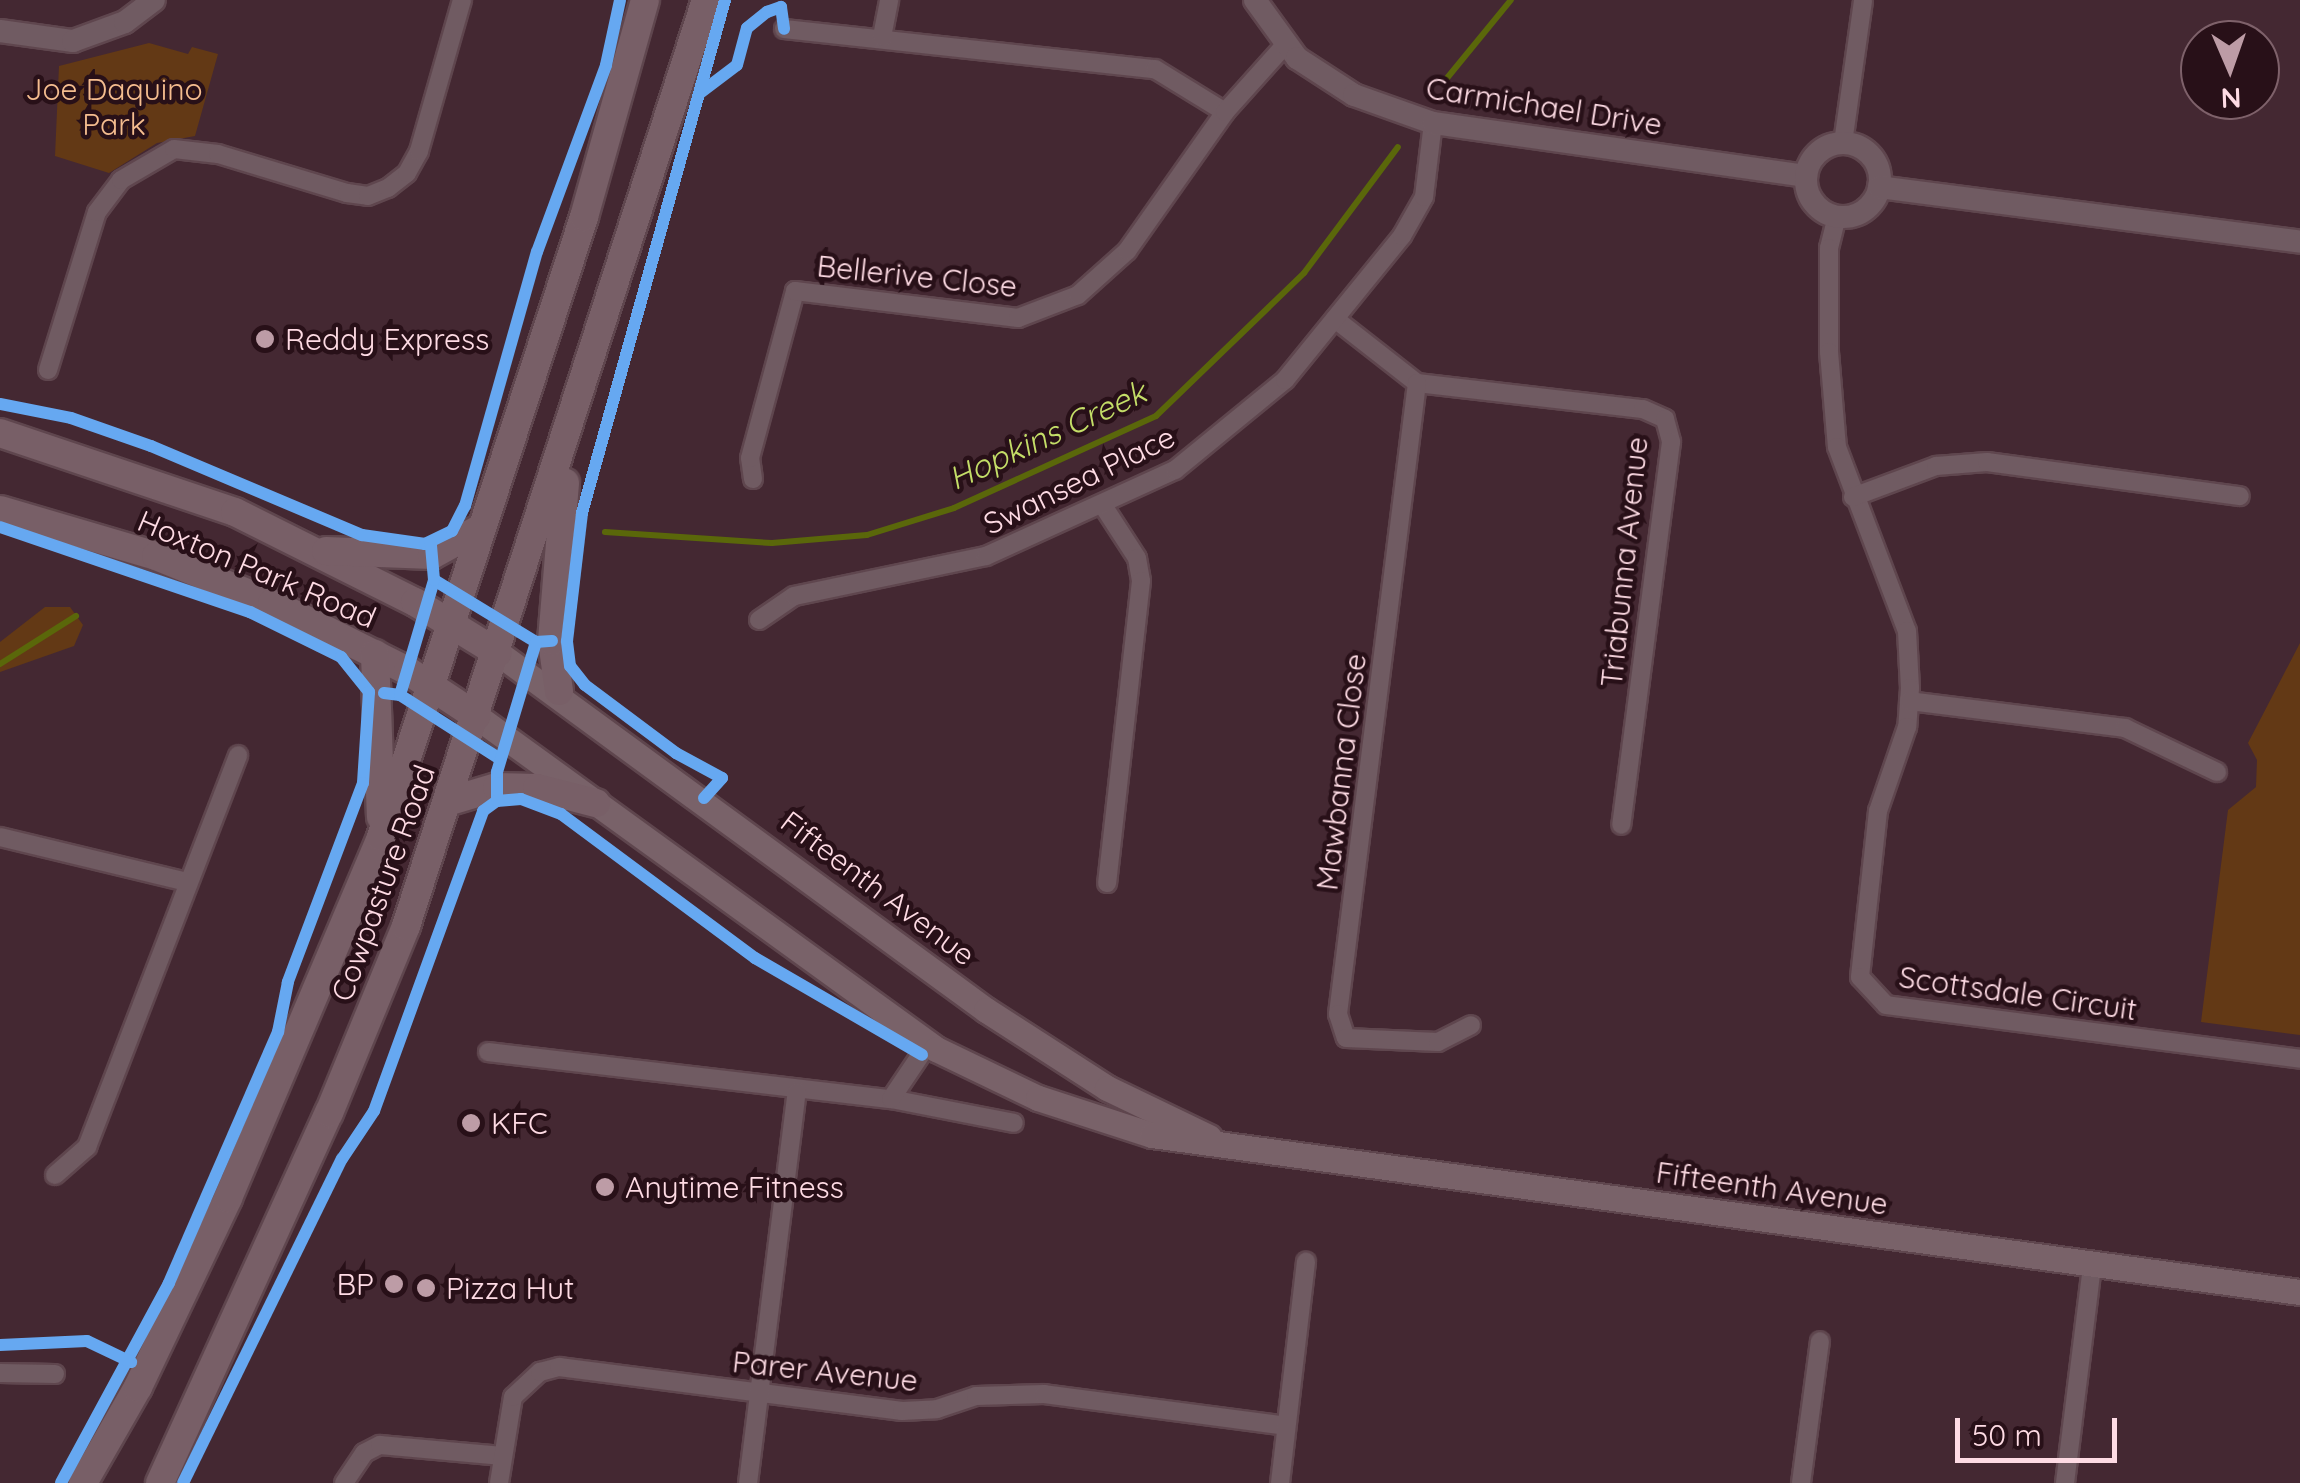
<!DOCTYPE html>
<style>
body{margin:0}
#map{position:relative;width:2300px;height:1483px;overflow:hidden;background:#442832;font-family:Quicksand,sans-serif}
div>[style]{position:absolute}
.green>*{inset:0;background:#633915}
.stream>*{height:6px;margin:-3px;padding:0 3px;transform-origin:3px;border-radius:3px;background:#5a670a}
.roads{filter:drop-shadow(2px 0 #5f464e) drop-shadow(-2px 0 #5f464e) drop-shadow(0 2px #5f464e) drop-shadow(0 -2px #5f464e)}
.minor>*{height:18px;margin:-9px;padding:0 9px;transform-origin:9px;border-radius:9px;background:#705b62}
.tertiary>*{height:22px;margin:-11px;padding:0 11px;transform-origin:11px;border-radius:11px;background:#705b62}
.tertiary>.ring{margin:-11px;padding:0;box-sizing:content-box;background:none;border:22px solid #705b62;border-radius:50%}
.secondary>*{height:25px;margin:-12.5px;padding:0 12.5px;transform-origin:12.5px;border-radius:12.5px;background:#796269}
.primary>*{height:28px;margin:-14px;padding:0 14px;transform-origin:14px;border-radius:14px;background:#785f67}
.cycleway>*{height:12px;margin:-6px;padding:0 6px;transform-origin:6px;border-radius:6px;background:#66a8f1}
.dots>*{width:28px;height:28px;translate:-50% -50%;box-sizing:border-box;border:5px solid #281018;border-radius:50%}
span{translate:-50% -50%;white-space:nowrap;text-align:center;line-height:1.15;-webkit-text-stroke:9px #281018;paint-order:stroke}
.park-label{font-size:30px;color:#f5bd8f}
.street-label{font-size:30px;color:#fedbe4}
.poi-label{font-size:30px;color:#fedbe4}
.left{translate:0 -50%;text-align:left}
.right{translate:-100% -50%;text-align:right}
.water-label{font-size:32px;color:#c4de68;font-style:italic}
.north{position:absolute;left:2180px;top:20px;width:100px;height:100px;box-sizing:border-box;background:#281018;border:2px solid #7e616a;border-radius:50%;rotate:178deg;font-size:28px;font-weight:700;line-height:40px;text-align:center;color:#fedbe4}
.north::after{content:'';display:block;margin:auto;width:35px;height:45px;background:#bd9ca6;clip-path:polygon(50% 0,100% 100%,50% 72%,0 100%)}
.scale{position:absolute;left:1955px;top:1418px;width:162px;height:45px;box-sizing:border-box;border:5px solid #fedbe4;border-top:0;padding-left:12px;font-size:30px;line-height:35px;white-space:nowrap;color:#fedbe4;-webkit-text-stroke:8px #281018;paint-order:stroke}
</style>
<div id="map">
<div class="green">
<i style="clip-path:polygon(149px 43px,188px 54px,192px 47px,218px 54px,195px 136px,157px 143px,109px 173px,55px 156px,59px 66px)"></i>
<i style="clip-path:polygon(45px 607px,70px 607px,83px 625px,74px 646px,0 672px,0 642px)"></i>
<i style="clip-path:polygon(2300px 643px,2300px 1035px,2201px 1022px,2228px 810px,2256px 787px,2257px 760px,2248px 743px)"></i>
</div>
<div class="stream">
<i style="left:1443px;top:83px;width:107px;rotate:-50.7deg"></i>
<i style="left:605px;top:532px;width:167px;rotate:3.8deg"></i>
<i style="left:772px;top:543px;width:95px;rotate:-4.8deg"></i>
<i style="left:867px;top:535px;width:91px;rotate:-17.2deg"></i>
<i style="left:954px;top:508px;width:222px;rotate:-24.5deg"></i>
<i style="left:1156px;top:416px;width:206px;rotate:-44deg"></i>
<i style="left:1304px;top:273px;width:157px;rotate:-53.3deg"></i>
<i style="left:0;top:664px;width:90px;rotate:-32.3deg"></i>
</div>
<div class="roads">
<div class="minor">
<i style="left:784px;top:29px;width:373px;rotate:6.2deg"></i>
<i style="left:1155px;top:69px;width:82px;rotate:31.6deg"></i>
<i style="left:882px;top:37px;width:38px;rotate:-79deg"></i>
<i style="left:1843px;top:143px;width:144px;rotate:-82deg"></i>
<i style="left:1837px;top:216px;width:33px;rotate:104deg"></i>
<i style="left:1829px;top:248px;width:104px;rotate:90deg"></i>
<i style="left:1829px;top:352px;width:95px;rotate:85.2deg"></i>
<i style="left:1837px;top:447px;width:197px;rotate:69.2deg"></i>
<i style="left:1907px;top:631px;width:57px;rotate:87deg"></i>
<i style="left:1910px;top:688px;width:39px;rotate:94deg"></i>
<i style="left:1907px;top:727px;width:89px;rotate:109deg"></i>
<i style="left:1878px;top:811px;width:167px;rotate:96.2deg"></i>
<i style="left:1860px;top:977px;width:38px;rotate:47deg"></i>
<i style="left:1886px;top:1005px;width:418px;rotate:7.4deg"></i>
<i style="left:1335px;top:319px;width:104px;rotate:38deg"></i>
<i style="left:1417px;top:383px;width:227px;rotate:6.6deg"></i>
<i style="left:1643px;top:409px;width:24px;rotate:24deg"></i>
<i style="left:1665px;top:419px;width:24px;rotate:75deg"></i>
<i style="left:1671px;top:442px;width:386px;rotate:97.4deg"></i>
<i style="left:48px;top:370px;width:165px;rotate:-72.8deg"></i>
<i style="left:97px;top:212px;width:40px;rotate:-53deg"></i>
<i style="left:121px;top:180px;width:61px;rotate:-30.3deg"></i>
<i style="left:174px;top:149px;width:44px;rotate:6.5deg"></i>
<i style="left:218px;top:154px;width:135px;rotate:16.8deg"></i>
<i style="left:347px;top:193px;width:21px;rotate:8deg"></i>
<i style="left:368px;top:196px;width:22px;rotate:-22deg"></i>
<i style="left:388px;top:188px;width:24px;rotate:-38deg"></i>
<i style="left:407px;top:173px;width:25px;rotate:-61deg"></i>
<i style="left:419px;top:151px;width:157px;rotate:-74.1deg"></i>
<i style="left:1417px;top:383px;width:636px;rotate:97.14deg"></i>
<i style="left:1338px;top:1014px;width:25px;rotate:72deg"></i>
<i style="left:1346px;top:1038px;width:92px;rotate:2.5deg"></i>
<i style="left:1438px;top:1042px;width:37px;rotate:-27deg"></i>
<i style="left:753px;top:479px;width:21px;rotate:-98deg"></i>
<i style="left:750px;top:458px;width:173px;rotate:-74.9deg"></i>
<i style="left:795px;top:291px;width:225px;rotate:6.9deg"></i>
<i style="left:1018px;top:318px;width:64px;rotate:-21deg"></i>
<i style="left:1078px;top:295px;width:66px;rotate:-41.9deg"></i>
<i style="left:1127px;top:251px;width:170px;rotate:-54.8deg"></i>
<i style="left:1225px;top:112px;width:90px;rotate:-48.2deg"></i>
<i style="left:1853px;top:497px;width:89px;rotate:-20.5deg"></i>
<i style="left:1936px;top:466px;width:51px;rotate:-4.5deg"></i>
<i style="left:1987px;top:462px;width:255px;rotate:7.7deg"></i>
<i style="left:1102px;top:504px;width:64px;rotate:57.1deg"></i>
<i style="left:1137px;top:558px;width:23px;rotate:80deg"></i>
<i style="left:1141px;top:581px;width:304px;rotate:96.4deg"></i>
<i style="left:759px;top:620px;width:42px;rotate:-34.4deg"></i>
<i style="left:794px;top:596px;width:196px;rotate:-11.8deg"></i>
<i style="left:986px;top:556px;width:208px;rotate:-24.5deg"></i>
<i style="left:1175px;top:470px;width:142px;rotate:-39.3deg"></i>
<i style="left:1285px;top:380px;width:186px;rotate:-50.9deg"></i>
<i style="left:1402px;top:236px;width:45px;rotate:-60.6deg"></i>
<i style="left:1424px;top:197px;width:75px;rotate:-83.1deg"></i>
<i style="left:1909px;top:701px;width:218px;rotate:7.1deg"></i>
<i style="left:2125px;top:728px;width:102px;rotate:25.6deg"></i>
<i style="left:0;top:837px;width:193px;rotate:13.5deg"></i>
<i style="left:488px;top:1052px;width:406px;rotate:6.7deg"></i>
<i style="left:891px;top:1099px;width:125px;rotate:11deg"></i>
<i style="left:891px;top:1099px;width:66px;rotate:-56.1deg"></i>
<i style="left:55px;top:1175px;width:43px;rotate:-41.2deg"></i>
<i style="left:87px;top:1147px;width:420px;rotate:-68.9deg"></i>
<i style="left:0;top:1373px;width:55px;rotate:1deg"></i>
<i style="left:344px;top:1483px;width:36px;rotate:-56deg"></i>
<i style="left:364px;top:1453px;width:18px;rotate:-27deg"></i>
<i style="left:380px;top:1445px;width:123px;rotate:5.1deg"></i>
<i style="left:499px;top:1483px;width:87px;rotate:-80.8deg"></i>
<i style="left:513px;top:1397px;width:37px;rotate:-43deg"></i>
<i style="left:540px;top:1372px;width:20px;rotate:-15deg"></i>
<i style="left:559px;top:1367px;width:346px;rotate:7.3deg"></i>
<i style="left:902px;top:1411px;width:35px;rotate:-3deg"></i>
<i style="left:937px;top:1409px;width:41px;rotate:-18.4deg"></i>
<i style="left:976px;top:1396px;width:68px;rotate:-1.7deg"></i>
<i style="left:1044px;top:1394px;width:244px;rotate:7.5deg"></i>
<i style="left:748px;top:1483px;width:394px;rotate:-82.9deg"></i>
<i style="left:1280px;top:1483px;width:223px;rotate:-83.3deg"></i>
<i style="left:1801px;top:1483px;width:143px;rotate:-82.4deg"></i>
<i style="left:2065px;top:1483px;width:220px;rotate:-82.9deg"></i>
</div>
<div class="tertiary">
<i style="left:1255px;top:0;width:72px;rotate:54.1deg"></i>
<i style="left:1297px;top:58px;width:68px;rotate:33deg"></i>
<i style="left:1354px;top:95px;width:84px;rotate:19.5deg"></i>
<i style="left:1433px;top:123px;width:377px;rotate:8.1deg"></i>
<i style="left:0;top:31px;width:74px;rotate:7.8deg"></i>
<i style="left:73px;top:41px;width:55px;rotate:-20.1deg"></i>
<i style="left:125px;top:22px;width:36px;rotate:-37deg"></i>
<i class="ring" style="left:1806px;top:143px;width:52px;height:52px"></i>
<i style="left:1879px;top:187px;width:425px;rotate:7.4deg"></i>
</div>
<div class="secondary">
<i style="left:498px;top:653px;width:605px;rotate:36.19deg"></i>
<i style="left:986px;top:1010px;width:144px;rotate:32.8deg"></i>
<i style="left:1107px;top:1088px;width:113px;rotate:25.7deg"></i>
<i style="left:476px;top:716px;width:568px;rotate:35.9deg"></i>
<i style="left:936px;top:1049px;width:113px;rotate:25.7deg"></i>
<i style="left:1038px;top:1098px;width:120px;rotate:18deg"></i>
<i style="left:1152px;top:1135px;width:1159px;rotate:7.79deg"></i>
</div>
<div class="primary">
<i style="left:0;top:433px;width:248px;rotate:18.6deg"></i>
<i style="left:235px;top:512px;width:201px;rotate:26.6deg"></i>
<i style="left:415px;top:602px;width:97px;rotate:31.6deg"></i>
<i style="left:0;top:510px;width:163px;rotate:16.4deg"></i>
<i style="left:156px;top:556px;width:125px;rotate:22.1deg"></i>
<i style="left:272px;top:603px;width:152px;rotate:26.6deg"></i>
<i style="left:408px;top:671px;width:82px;rotate:33.5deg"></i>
<i style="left:326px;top:551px;width:106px;rotate:2.2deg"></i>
<i style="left:432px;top:555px;width:56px;rotate:-28.9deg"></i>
<i style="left:375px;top:654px;width:163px;rotate:87.9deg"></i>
<i style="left:559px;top:691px;width:50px;rotate:-98deg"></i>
<i style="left:552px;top:641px;width:159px;rotate:-85.3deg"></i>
<i style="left:450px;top:801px;width:49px;rotate:-16.6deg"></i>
<i style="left:497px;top:787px;width:40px;rotate:1.4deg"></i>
<i style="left:537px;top:788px;width:61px;rotate:14.3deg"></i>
<i style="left:83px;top:1483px;width:111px;rotate:-60.2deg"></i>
<i style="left:138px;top:1387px;width:209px;rotate:-64.5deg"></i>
<i style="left:228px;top:1198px;width:392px;rotate:-67deg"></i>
<i style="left:381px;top:837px;width:652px;rotate:-71.87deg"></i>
<i style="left:584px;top:217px;width:225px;rotate:-74.3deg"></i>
<i style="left:160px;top:1483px;width:407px;rotate:-65.5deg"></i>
<i style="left:329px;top:1113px;width:202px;rotate:-67.6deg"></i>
<i style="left:406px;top:926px;width:973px;rotate:-72.05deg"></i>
</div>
</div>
<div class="cycleway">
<i style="left:700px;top:93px;width:46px;rotate:-37.1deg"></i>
<i style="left:737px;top:65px;width:38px;rotate:-75deg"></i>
<i style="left:747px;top:28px;width:26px;rotate:-39deg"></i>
<i style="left:767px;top:12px;width:15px;rotate:-20deg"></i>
<i style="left:781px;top:7px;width:22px;rotate:82deg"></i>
<i style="left:0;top:404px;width:72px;rotate:11.2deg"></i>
<i style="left:71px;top:418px;width:85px;rotate:19.3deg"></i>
<i style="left:151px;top:446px;width:229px;rotate:22.9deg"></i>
<i style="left:362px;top:535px;width:64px;rotate:8.1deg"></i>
<i style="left:425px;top:544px;width:30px;rotate:-26deg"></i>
<i style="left:452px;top:531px;width:28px;rotate:-63deg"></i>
<i style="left:465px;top:506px;width:264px;rotate:-74.2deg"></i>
<i style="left:537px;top:252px;width:199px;rotate:-69.7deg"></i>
<i style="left:606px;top:65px;width:66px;rotate:-77.8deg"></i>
<i style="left:0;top:527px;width:264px;rotate:18.8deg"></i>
<i style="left:250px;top:612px;width:102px;rotate:26.3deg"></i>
<i style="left:341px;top:657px;width:45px;rotate:51.3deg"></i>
<i style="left:369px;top:692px;width:91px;rotate:93.8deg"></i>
<i style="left:363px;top:783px;width:213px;rotate:110.7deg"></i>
<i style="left:288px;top:982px;width:51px;rotate:101.3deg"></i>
<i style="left:278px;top:1032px;width:274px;rotate:113.5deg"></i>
<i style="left:169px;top:1283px;width:227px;rotate:118.4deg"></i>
<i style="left:434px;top:580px;width:119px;rotate:31.3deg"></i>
<i style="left:536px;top:642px;width:16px;rotate:-4deg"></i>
<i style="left:384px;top:693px;width:16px;rotate:7deg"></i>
<i style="left:400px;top:695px;width:119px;rotate:32.6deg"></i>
<i style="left:400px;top:695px;width:120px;rotate:-73.5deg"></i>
<i style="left:434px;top:580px;width:38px;rotate:-95deg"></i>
<i style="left:704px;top:798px;width:27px;rotate:-48deg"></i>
<i style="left:722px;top:778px;width:52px;rotate:-151.5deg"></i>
<i style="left:676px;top:753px;width:114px;rotate:-143.2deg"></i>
<i style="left:585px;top:685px;width:24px;rotate:-128deg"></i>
<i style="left:570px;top:666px;width:25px;rotate:-97deg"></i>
<i style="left:567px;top:641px;width:129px;rotate:-83.3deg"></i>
<i style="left:582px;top:513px;width:533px;rotate:-74.42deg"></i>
<i style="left:497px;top:801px;width:29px;rotate:-90deg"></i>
<i style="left:497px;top:772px;width:136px;rotate:-73.3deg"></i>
<i style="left:0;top:1345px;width:87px;rotate:-2.6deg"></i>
<i style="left:87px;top:1341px;width:49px;rotate:25.5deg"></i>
<i style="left:183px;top:1483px;width:361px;rotate:-63.9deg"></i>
<i style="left:342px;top:1159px;width:58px;rotate:-56.3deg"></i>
<i style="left:374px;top:1111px;width:319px;rotate:-70deg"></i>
<i style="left:483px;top:811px;width:17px;rotate:-36deg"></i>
<i style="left:497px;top:801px;width:24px;rotate:-5deg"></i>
<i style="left:521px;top:799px;width:43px;rotate:20.6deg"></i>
<i style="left:561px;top:814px;width:242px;rotate:36.6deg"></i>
<i style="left:755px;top:958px;width:193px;rotate:30.1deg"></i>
</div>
<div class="dots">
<i style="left:265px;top:339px;background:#bd9ca6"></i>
<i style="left:471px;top:1123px;background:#bd9ca6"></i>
<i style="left:605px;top:1187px;background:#bd9ca6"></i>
<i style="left:394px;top:1284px;background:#bd9ca6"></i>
<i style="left:426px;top:1288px;background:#bd9ca6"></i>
</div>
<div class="park-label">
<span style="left:114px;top:106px">Joe Daquino<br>Park</span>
</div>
<div class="street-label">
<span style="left:1544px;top:106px;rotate:9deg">Carmichael Drive</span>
<span style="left:917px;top:276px;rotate:6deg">Bellerive Close</span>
<span style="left:1079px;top:480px;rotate:-26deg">Swansea Place</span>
<span style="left:1624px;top:562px;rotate:-84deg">Triabunna Avenue</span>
<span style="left:257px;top:569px;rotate:23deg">Hoxton Park Road</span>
<span style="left:1341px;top:772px;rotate:-83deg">Mawbanna Close</span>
<span style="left:383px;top:883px;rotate:-70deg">Cowpasture Road</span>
<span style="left:878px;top:888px;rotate:37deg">Fifteenth Avenue</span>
<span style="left:2018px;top:993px;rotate:8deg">Scottsdale Circuit</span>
<span style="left:1772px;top:1188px;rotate:8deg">Fifteenth Avenue</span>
<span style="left:825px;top:1371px;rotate:6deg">Parer Avenue</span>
</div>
<div class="poi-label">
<span class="left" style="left:285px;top:339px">Reddy Express</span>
<span class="left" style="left:491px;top:1123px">KFC</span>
<span class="left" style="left:625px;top:1187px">Anytime Fitness</span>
<span class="right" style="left:374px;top:1284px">BP</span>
<span class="left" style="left:446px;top:1288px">Pizza Hut</span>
</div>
<div class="water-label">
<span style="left:1047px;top:435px;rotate:-25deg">Hopkins Creek</span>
</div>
<div class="north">N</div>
<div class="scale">50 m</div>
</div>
